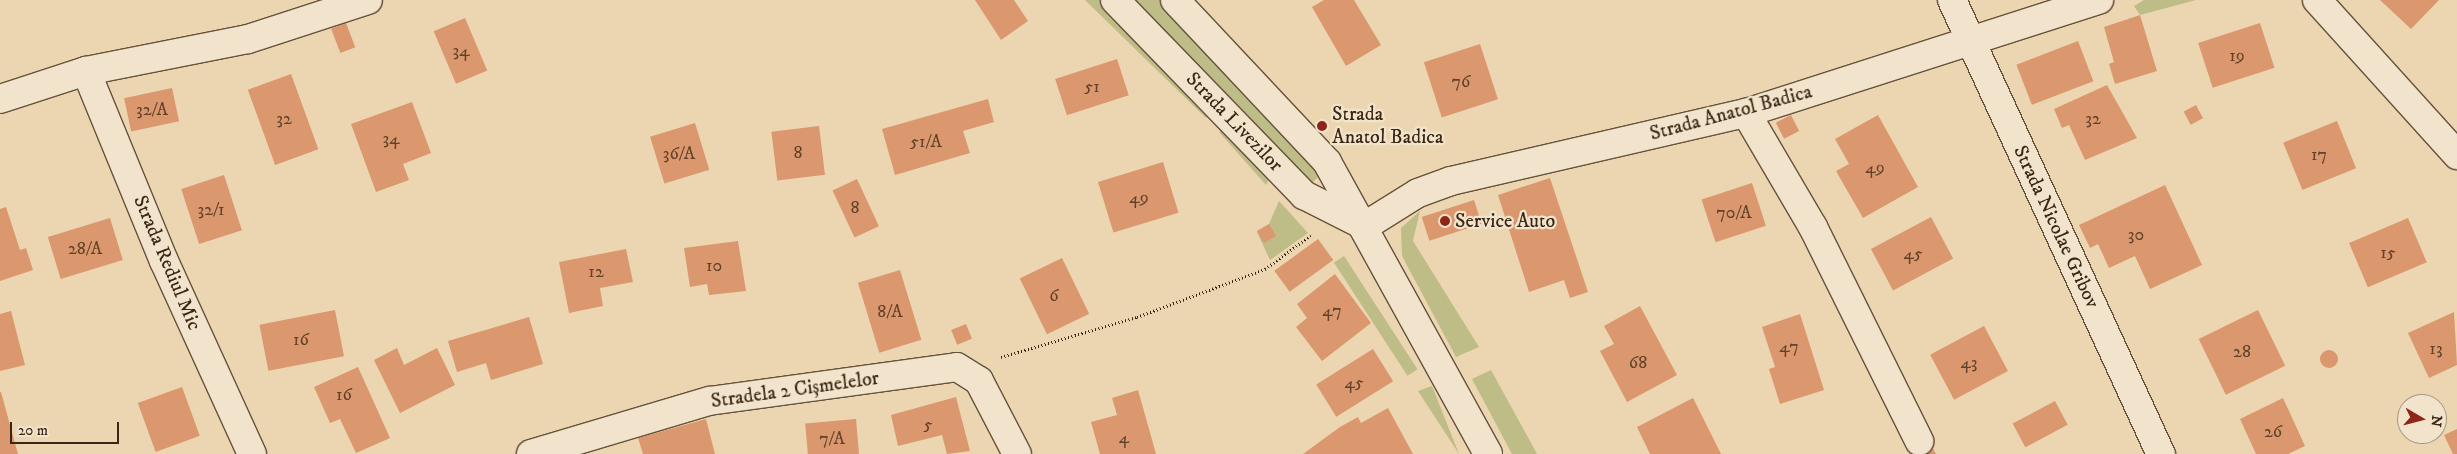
<!DOCTYPE html>
<meta charset="utf-8">
<style>
body{margin:0}
#map{position:relative;width:2457px;height:454px;overflow:hidden;background:#ebd6b1;font-family:"IM FELL DW Pica",serif}
div>[style]{position:absolute}
.green>*{inset:0;background:#bebc87;transform-origin:0 0}
.building>*{inset:0;background:#db976d;transform-origin:0 0}
.round{border-radius:50%}
.path>*{height:3px;margin-top:-1.5px;transform-origin:0;background:repeating-linear-gradient(90deg,#392614 0 1px,transparent 0 3.5px)}
.roads{filter:drop-shadow(1px 0 #66523b) drop-shadow(-1px 0 #66523b) drop-shadow(0 1px #66523b) drop-shadow(0 -1px #66523b)}
.minor>*{height:28px;margin:-14px;padding:0 14px;transform-origin:14px;border-radius:14px;background:#f2e4cc}
.dots>*{width:14px;height:14px;translate:-50% -50%;box-sizing:border-box;border:2px solid #f2e4cc;border-radius:50%}
span{translate:-50% -50%;white-space:nowrap;text-align:center;line-height:1.15;-webkit-text-stroke:4.5px #f2e4cc;paint-order:stroke}
.number-label{font-size:18px;color:#62422a}
.number-label span{-webkit-text-stroke-width:0}
.street-label{font-size:20px;color:#392614}
.poi-label{font-size:20px;color:#392614}
.left{translate:0 -50%;text-align:left}
.north{position:absolute;left:2397px;top:394px;width:50px;height:50px;box-sizing:border-box;background:#f2e4cc;border:1px solid #a89882;border-radius:50%;rotate:98deg;font-size:14px;font-weight:700;line-height:20px;text-align:center;color:#392614}
.north::after{content:'';display:block;margin:auto;width:18px;height:22px;background:#8f2418;clip-path:polygon(50% 0,100% 100%,50% 72%,0 100%)}
.scale{position:absolute;left:10px;top:422px;width:109px;height:22px;box-sizing:border-box;border:2px solid #392614;border-top:0;padding-left:6px;font-size:15px;line-height:18px;white-space:nowrap;color:#392614;-webkit-text-stroke:4px #f2e4cc;paint-order:stroke}
</style>
<div id="map">
<div class="green">
<i style="clip-path:polygon(1085px 0,1104px 0,1214px 111px,1206px 118px)"></i>
<i style="clip-path:polygon(1136px 0,1161px 0,1240px 80px,1319px 176px,1311px 184px)"></i>
<i style="clip-path:polygon(2144px 0,2196px 0,2140px 15px,2134px 6px)"></i>
<i style="clip-path:polygon(1229px 127px,1272px 173px,1266px 185px,1219px 132px)"></i>
<i style="clip-path:polygon(1279px 201px,1308px 233px,1270px 260px,1257px 232px,1269px 224px)"></i>
<i style="clip-path:polygon(1420px 211px,1413px 241px,1479px 347px,1456px 357px,1402px 256px,1401px 228px)"></i>
<i style="left:1344px;top:256px;width:135px;height:12px;rotate:57deg"></i>
<i style="clip-path:polygon(1491px 370px,1530px 441px,1537px 454px,1512px 454px,1472px 379px)"></i>
<i style="clip-path:polygon(1432px 386px,1459px 454px,1418px 391px)"></i>
</div>
<div class="building">
<i style="clip-path:polygon(975px 0,1014px 0,1028px 21px,1001px 40px)"></i>
<i style="clip-path:polygon(1324px 0,1354px 0,1381px 45px,1346px 66px,1312px 7px)"></i>
<i style="clip-path:polygon(2380px 0,2439px 0,2411px 29px)"></i>
<i style="clip-path:polygon(2140px 15px,2157px 71px,2115px 84px,2109px 64px,2114px 62px,2104px 27px)"></i>
<i style="left:465px;top:18px;width:57px;height:34px;rotate:67deg"></i>
<i style="left:346px;top:23px;width:26px;height:16px;rotate:69deg"></i>
<i style="left:2260px;top:23px;width:47px;height:65px;rotate:72deg"></i>
<i style="left:2078px;top:41px;width:43px;height:66px;rotate:69deg"></i>
<i style="left:1480px;top:44px;width:58px;height:59px;rotate:72deg"></i>
<i style="left:1117px;top:59px;width:38px;height:65px;rotate:72deg"></i>
<i style="left:291px;top:74px;width:80px;height:46px;rotate:70deg"></i>
<i style="clip-path:polygon(2107px 85px,2137px 138px,2085px 160px,2069px 125px,2062px 128px,2054px 109px)"></i>
<i style="left:172px;top:88px;width:34px;height:49px;rotate:78deg"></i>
<i style="clip-path:polygon(988px 99px,994px 122px,963px 131px,970px 153px,895px 175px,882px 129px)"></i>
<i style="clip-path:polygon(412px 102px,431px 153px,403px 164px,409px 180px,376px 192px,351px 124px)"></i>
<i style="left:2196px;top:105px;width:15px;height:14px;rotate:62deg"></i>
<i style="left:1791px;top:115px;width:18px;height:17px;rotate:63deg"></i>
<i style="clip-path:polygon(1878px 115px,1918px 187px,1863px 218px,1836px 171px,1849px 164px,1835px 139px)"></i>
<i style="left:2337px;top:121px;width:51px;height:58px;rotate:68deg"></i>
<i style="left:695px;top:123px;width:49px;height:47px;rotate:73deg"></i>
<i style="left:819px;top:126px;width:49px;height:48px;rotate:83deg"></i>
<i style="left:1163px;top:162px;width:53px;height:68px;rotate:73deg"></i>
<i style="left:224px;top:175px;width:58px;height:45px;rotate:72deg"></i>
<i style="clip-path:polygon(1550px 178px,1588px 292px,1570px 298px,1564px 280px,1529px 292px,1498px 195px)"></i>
<i style="left:857px;top:179px;width:52px;height:27px;rotate:65deg"></i>
<i style="left:1752px;top:183px;width:45px;height:53px;rotate:72deg"></i>
<i style="clip-path:polygon(2165px 185px,2202px 265px,2150px 289px,2135px 256px,2109px 268px,2098px 244px,2090px 248px,2079px 225px)"></i>
<i style="left:1474px;top:200px;width:25px;height:55px;rotate:72deg"></i>
<i style="clip-path:polygon(6px 207px,20px 250px,26px 248px,33px 270px,0 281px,0 209px)"></i>
<i style="left:1931px;top:217px;width:47px;height:68px;rotate:62deg"></i>
<i style="left:110px;top:218px;width:44px;height:65px;rotate:73deg"></i>
<i style="left:2408px;top:218px;width:48px;height:64px;rotate:67deg"></i>
<i style="left:1269px;top:224px;width:14px;height:14px;rotate:60deg"></i>
<i style="left:1318px;top:239px;width:26px;height:54px;rotate:54deg"></i>
<i style="clip-path:polygon(738px 241px,746px 291px,709px 295px,707px 284px,690px 287px,684px 248px)"></i>
<i style="clip-path:polygon(626px 249px,633px 282px,600px 288px,603px 306px,569px 313px,559px 262px)"></i>
<i style="left:1062px;top:258px;width:62px;height:47px;rotate:64deg"></i>
<i style="left:900px;top:270px;width:73px;height:44px;rotate:73deg"></i>
<i style="clip-path:polygon(1335px 274px,1371px 323px,1322px 361px,1296px 327px,1307px 318px,1297px 304px)"></i>
<i style="clip-path:polygon(1640px 306px,1677px 375px,1627px 402px,1600px 351px,1614px 344px,1604px 326px)"></i>
<i style="left:335px;top:310px;width:47px;height:77px;rotate:79deg"></i>
<i style="left:2258px;top:310px;width:62px;height:66px;rotate:64deg"></i>
<i style="clip-path:polygon(11px 311px,25px 365px,0 371px,0 314px)"></i>
<i style="clip-path:polygon(2454px 312px,2457px 365px,2429px 378px,2408px 333px)"></i>
<i style="clip-path:polygon(1800px 314px,1824px 390px,1780px 404px,1769px 369px,1775px 367px,1762px 327px)"></i>
<i style="clip-path:polygon(529px 317px,543px 364px,491px 380px,486px 363px,457px 372px,448px 341px)"></i>
<i style="left:966px;top:324px;width:16px;height:16px;rotate:68deg"></i>
<i style="left:1984px;top:326px;width:51px;height:61px;rotate:62deg"></i>
<i style="clip-path:polygon(397px 348px,404px 365px,437px 348px,455px 385px,400px 413px,374px 360px)"></i>
<i style="left:1373px;top:349px;width:38px;height:67px;rotate:58deg"></i>
<i class="round" style="left:2320px;top:350px;width:18px;height:18px"></i>
<i style="clip-path:polygon(358px 367px,390px 438px,356px 453px,340px 419px,330px 423px,314px 387px)"></i>
<i style="left:182px;top:387px;width:52px;height:47px;rotate:70deg"></i>
<i style="clip-path:polygon(1138px 390px,1156px 454px,1100px 454px,1091px 422px,1117px 415px,1112px 398px)"></i>
<i style="clip-path:polygon(0 392px,1px 392px,18px 454px,0 454px)"></i>
<i style="clip-path:polygon(956px 397px,970px 451px,947px 454px,942px 435px,898px 446px,891px 415px)"></i>
<i style="clip-path:polygon(1693px 398px,1721px 454px,1650px 454px,1637px 427px)"></i>
<i style="clip-path:polygon(2283px 398px,2305px 446px,2288px 454px,2256px 454px,2240px 419px)"></i>
<i style="left:2055px;top:401px;width:27px;height:48px;rotate:62deg"></i>
<i style="clip-path:polygon(1388px 408px,1413px 454px,1303px 454px,1340px 427px,1358px 417px,1361px 423px)"></i>
<i style="clip-path:polygon(706px 419px,715px 454px,643px 454px,638px 438px)"></i>
<i style="left:856px;top:419px;width:35px;height:51px;rotate:85deg"></i>
<i style="clip-path:polygon(2457px 429px,2457px 454px,2453px 454px,2444px 435px)"></i>
<i style="clip-path:polygon(1931px 445px,1936px 454px,1914px 454px)"></i>
</div>
<div class="path">
<i style="left:1001px;top:357px;width:142px;rotate:-16.4deg"></i>
<i style="left:1137px;top:317px;width:137px;rotate:-20.6deg"></i>
<i style="left:1265px;top:269px;width:57px;rotate:-36.5deg"></i>
</div>
<div class="roads">
<div class="minor">
<i style="left:1115px;top:0;width:272px;rotate:45.9deg"></i>
<i style="left:1304px;top:195px;width:68px;rotate:26.9deg"></i>
<i style="left:1175px;top:0;width:222px;rotate:46.8deg"></i>
<i style="left:1327px;top:162px;width:333px;rotate:61.1deg"></i>
<i style="left:1952px;top:0;width:500px;rotate:65.3deg"></i>
<i style="left:2317px;top:0;width:209px;rotate:47.9deg"></i>
<i style="left:86px;top:71px;width:205px;rotate:67.7deg"></i>
<i style="left:164px;top:261px;width:212px;rotate:65.5deg"></i>
<i style="left:0;top:99px;width:90px;rotate:-18deg"></i>
<i style="left:86px;top:71px;width:165px;rotate:-11.2deg"></i>
<i style="left:248px;top:39px;width:126px;rotate:-18deg"></i>
<i style="left:1746px;top:113px;width:132px;rotate:59.6deg"></i>
<i style="left:1813px;top:227px;width:239px;rotate:63.6deg"></i>
<i style="left:1365px;top:226px;width:62px;rotate:-31.9deg"></i>
<i style="left:1418px;top:193px;width:35px;rotate:-20deg"></i>
<i style="left:1451px;top:181px;width:303px;rotate:-13deg"></i>
<i style="left:1746px;top:113px;width:371px;rotate:-17.8deg"></i>
<i style="left:531px;top:454px;width:186px;rotate:-16.6deg"></i>
<i style="left:709px;top:401px;width:250px;rotate:-7.8deg"></i>
<i style="left:957px;top:367px;width:26px;rotate:32deg"></i>
<i style="left:979px;top:381px;width:82px;rotate:62.5deg"></i>
</div>
</div>
<div class="dots">
<i style="left:1322px;top:126px;background:#8f2418"></i>
<i style="left:1445px;top:221px;background:#8f2418"></i>
</div>
<div class="number-label">
<span style="left:461px;top:51px">34</span>
<span style="left:2237px;top:56px">19</span>
<span style="left:1461px;top:82px">76</span>
<span style="left:1092px;top:87px">51</span>
<span style="left:152px;top:110px">32/A</span>
<span style="left:284px;top:119px">32</span>
<span style="left:2093px;top:119px">32</span>
<span style="left:391px;top:139px">34</span>
<span style="left:926px;top:142px">51/A</span>
<span style="left:798px;top:153px">8</span>
<span style="left:679px;top:154px">36/A</span>
<span style="left:2319px;top:155px">17</span>
<span style="left:1875px;top:168px">49</span>
<span style="left:1139px;top:198px">49</span>
<span style="left:855px;top:208px">8</span>
<span style="left:211px;top:210px">32/1</span>
<span style="left:1734px;top:213px">70/A</span>
<span style="left:2136px;top:235px">30</span>
<span style="left:85px;top:249px">28/A</span>
<span style="left:2388px;top:253px">15</span>
<span style="left:1913px;top:254px">45</span>
<span style="left:714px;top:266px">10</span>
<span style="left:596px;top:272px">12</span>
<span style="left:1054px;top:296px">6</span>
<span style="left:1332px;top:311px">47</span>
<span style="left:890px;top:312px">8/A</span>
<span style="left:301px;top:340px">16</span>
<span style="left:1789px;top:347px">47</span>
<span style="left:2436px;top:349px">13</span>
<span style="left:2242px;top:352px">28</span>
<span style="left:1638px;top:363px">68</span>
<span style="left:1969px;top:363px">43</span>
<span style="left:1354px;top:383px">45</span>
<span style="left:344px;top:395px">16</span>
<span style="left:928px;top:425px">5</span>
<span style="left:2273px;top:432px">26</span>
<span style="left:1124px;top:438px">4</span>
<span style="left:832px;top:439px">7/A</span>
</div>
<div class="street-label">
<span style="left:1731px;top:113px;rotate:-15deg">Strada Anatol Badica</span>
<span style="left:1234px;top:122px;rotate:46deg">Strada Livezilor</span>
<span style="left:2056px;top:227px;rotate:65deg">Strada Nicolae Gribov</span>
<span style="left:167px;top:263px;rotate:67deg">Strada Rediul Mic</span>
<span style="left:795px;top:390px;rotate:-8deg">Stradela 2 Cișmelelor</span>
</div>
<div class="poi-label">
<span class="left" style="left:1332px;top:126px">Strada<br>Anatol Badica</span>
<span class="left" style="left:1455px;top:221px">Service Auto</span>
</div>
<div class="north">N</div>
<div class="scale">20 m</div>
</div>
